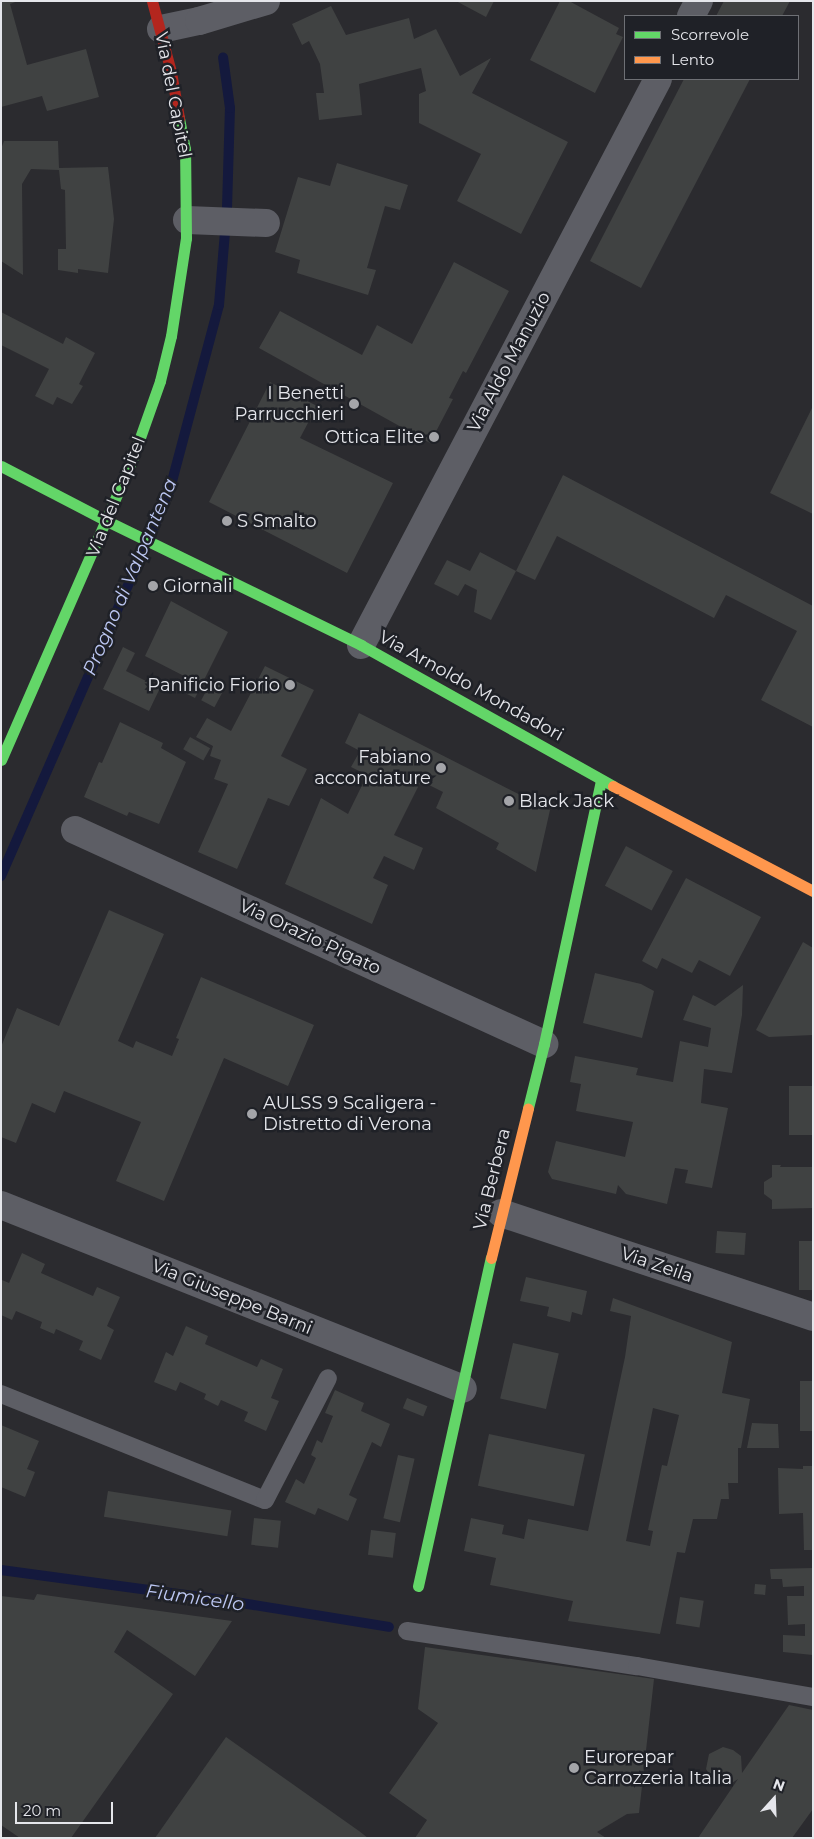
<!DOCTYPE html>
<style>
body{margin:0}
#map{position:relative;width:814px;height:1839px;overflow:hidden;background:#2b2b2f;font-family:Montserrat,sans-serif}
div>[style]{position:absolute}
.stream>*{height:10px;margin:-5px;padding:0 5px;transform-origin:5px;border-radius:5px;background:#14193d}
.building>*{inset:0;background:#404242;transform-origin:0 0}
.lane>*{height:18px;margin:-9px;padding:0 9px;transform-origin:9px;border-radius:9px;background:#5d5e65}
.street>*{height:28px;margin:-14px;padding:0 14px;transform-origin:14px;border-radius:14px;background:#5d5e65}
.fast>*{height:11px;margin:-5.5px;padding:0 5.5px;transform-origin:5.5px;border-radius:5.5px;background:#63d668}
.slow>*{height:11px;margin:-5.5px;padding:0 5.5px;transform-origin:5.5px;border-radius:5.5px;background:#ff974d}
.jam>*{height:11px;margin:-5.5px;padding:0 5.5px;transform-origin:5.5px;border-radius:5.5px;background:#b3261e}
.dots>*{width:14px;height:14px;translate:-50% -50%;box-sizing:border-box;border:2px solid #1f2127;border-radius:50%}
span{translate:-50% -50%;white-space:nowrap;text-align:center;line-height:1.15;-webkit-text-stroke:5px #1f2127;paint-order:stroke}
.street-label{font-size:18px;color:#e5e6eb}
.poi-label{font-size:18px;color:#e5e6eb}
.right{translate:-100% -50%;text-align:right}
.left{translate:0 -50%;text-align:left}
.water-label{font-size:19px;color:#bcc7f3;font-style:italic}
.frame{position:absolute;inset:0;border:2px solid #e5e6eb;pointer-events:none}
.legend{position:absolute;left:624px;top:15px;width:175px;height:65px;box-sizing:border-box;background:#1f2127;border:1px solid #6e7075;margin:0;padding:6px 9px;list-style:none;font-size:15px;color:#e5e6eb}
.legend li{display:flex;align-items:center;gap:10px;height:25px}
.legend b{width:25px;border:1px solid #6e7075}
.north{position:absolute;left:749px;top:1774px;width:50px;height:50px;-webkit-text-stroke:4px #1f2127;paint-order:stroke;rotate:20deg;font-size:14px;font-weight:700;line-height:20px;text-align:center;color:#e5e6eb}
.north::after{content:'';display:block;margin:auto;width:18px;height:22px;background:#e5e6eb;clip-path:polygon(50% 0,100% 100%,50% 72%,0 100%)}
.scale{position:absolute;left:15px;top:1802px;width:98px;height:22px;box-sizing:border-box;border:2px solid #e5e6eb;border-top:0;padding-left:6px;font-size:15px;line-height:18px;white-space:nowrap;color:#e5e6eb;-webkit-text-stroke:4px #1f2127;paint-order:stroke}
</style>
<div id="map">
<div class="stream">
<i style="left:1px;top:876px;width:422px;rotate:-66.4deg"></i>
<i style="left:170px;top:489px;width:190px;rotate:-75.1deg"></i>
<i style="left:219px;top:305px;width:97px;rotate:-85.3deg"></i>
<i style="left:227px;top:208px;width:100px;rotate:-88.3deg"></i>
<i style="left:230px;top:108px;width:51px;rotate:-97.8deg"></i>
<i style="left:1px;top:1570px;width:224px;rotate:7.7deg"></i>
<i style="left:223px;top:1600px;width:168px;rotate:9.2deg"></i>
</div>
<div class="building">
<i style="clip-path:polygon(1px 1px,18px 1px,10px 4px,27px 65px,86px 49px,99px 97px,47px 111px,42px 96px,1px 107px)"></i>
<i style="clip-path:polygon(456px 1px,494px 1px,486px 17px)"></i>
<i style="clip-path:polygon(560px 1px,569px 1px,619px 28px,616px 34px,623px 37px,595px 93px,530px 60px)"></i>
<i style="clip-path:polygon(724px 1px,790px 1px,782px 16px,716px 16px)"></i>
<i style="clip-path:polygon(331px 6px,346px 35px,409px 18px,414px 39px,436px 29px,460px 76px,491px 58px,472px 93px,568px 142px,521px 234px,457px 201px,481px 154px,419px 123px,419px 94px,426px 91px,421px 68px,359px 84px,362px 115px,319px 120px,316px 93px,324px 93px,320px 64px,309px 41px,302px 45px,292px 24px)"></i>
<i style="clip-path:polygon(684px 79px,750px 79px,641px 288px,590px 261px)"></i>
<i style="clip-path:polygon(4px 141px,58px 141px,59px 168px,108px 167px,114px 219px,108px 273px,78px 269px,78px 273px,58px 270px,58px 249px,66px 249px,65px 190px,61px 189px,59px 170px,31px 169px,22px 184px,23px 275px,1px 261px,1px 149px)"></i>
<i style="clip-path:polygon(337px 163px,408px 185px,400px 210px,385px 206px,367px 268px,376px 270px,368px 295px,297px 273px,300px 260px,275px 252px,298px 177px,330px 186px)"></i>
<i style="clip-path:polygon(454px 262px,509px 291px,466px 373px,463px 371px,449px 398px,453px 399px,430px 443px,259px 348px,280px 311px,362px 355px,377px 325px,412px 344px)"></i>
<i style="clip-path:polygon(1px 312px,63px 344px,66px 337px,95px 353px,79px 384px,83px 386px,72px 404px,57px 397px,53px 405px,35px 396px,49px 369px,1px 345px)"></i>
<i style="clip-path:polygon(270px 382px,317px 406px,300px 438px,393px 483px,347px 573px,209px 502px)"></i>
<i style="clip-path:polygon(813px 406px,813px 514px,770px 493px)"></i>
<i style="clip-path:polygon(563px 475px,813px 606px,813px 727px,761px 700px,797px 631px,726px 595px,714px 618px,557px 536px,535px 580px,516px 571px)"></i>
<i style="clip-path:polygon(480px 552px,516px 571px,491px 620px,474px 612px,477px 590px,465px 584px,458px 596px,434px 584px,447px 560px,470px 571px)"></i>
<i style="clip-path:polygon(151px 579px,161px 584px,156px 593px,147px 589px)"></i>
<i style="clip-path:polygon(171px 601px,228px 632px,195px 698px,179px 690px,186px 677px,145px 656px)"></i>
<i style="clip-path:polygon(123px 647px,135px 653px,126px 671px,160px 688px,149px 711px,103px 689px)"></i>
<i style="clip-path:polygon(265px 666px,314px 690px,281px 756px,307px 769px,289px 806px,268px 798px,237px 869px,198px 852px,228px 784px,214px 779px,221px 760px,210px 756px,213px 746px,196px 737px,207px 718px,231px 731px)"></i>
<i style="left:212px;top:680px;width:15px;height:23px;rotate:28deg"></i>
<i style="clip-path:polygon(359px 713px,550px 810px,536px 872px,496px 849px,499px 843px,436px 808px,443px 792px,421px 781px,394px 835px,423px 848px,414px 870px,384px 856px,373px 878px,388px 885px,372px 924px,285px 884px,321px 798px,348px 814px,367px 775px,351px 767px,360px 751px,345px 743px)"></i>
<i style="clip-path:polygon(120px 722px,163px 743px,161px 748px,186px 762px,159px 824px,129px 812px,127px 816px,84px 797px,99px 762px,102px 763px)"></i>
<i style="left:190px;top:737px;width:23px;height:14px;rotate:29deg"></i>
<i style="left:626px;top:846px;width:53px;height:45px;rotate:28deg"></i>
<i style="clip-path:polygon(686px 878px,761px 917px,730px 976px,699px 960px,692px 973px,662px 958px,657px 969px,642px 961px)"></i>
<i style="clip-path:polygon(109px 910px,164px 934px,118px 1041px,133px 1048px,136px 1041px,172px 1056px,179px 1039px,176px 1038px,201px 977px,314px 1025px,288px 1086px,224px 1058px,164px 1201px,116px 1181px,141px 1122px,64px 1091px,55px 1113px,32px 1103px,16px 1143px,1px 1137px,1px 1047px,17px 1008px,59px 1026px)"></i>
<i style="clip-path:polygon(803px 942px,813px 948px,813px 1035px,769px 1037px,756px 1030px)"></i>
<i style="clip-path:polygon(595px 973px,641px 984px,654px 991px,642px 1038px,583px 1023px)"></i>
<i style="clip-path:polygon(743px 985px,742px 1015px,732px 1073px,704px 1069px,701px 1103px,728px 1108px,712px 1188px,685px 1183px,688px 1170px,675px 1168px,667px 1204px,626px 1194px,618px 1185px,616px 1194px,552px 1179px,548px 1172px,556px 1141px,625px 1157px,633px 1122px,576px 1111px,581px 1084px,570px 1082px,575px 1056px,638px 1068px,636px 1075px,673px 1082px,680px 1041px,708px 1047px,711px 1028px,683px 1020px,693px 995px,715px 1006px)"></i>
<i style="left:789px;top:1086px;width:24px;height:49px"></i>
<i style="clip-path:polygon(772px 1165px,781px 1165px,780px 1167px,813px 1167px,813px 1208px,772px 1209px,772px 1200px,764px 1194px,764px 1182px,772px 1177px)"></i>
<i style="left:717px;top:1231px;width:29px;height:22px;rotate:4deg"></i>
<i style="left:813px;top:1241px;width:49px;height:14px;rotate:90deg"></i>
<i style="clip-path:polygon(22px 1253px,45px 1264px,41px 1273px,93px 1296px,97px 1287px,120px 1297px,107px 1326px,114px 1330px,101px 1360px,79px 1350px,83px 1341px,56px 1329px,54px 1334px,40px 1328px,42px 1322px,16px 1311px,12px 1320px,1px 1315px,1px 1282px,2px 1280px,9px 1283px)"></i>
<i style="clip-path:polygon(526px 1277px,587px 1291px,582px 1315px,572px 1312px,570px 1322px,547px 1316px,549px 1307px,520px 1301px)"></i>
<i style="clip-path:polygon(evenodd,613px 1298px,732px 1342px,722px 1393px,750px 1399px,741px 1448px,738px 1448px,738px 1483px,728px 1483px,729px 1499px,721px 1499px,717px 1519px,693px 1519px,685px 1553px,677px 1552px,660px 1634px,568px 1621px,573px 1601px,490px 1585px,496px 1558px,464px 1551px,471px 1518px,504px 1525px,502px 1534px,524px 1539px,528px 1519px,588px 1531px,625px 1357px,631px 1316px,610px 1311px,613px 1298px,653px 1408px,679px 1415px,667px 1466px,662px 1465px,648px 1530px,653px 1531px,650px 1546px,626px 1541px,653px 1408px)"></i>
<i style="clip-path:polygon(186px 1326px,208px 1336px,205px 1344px,257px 1367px,261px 1359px,283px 1369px,271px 1398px,279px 1401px,266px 1431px,244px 1421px,248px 1412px,221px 1400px,218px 1406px,204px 1399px,206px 1394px,180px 1382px,176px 1391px,154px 1382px,166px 1352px,173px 1356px)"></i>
<i style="left:513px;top:1343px;width:47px;height:57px;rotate:13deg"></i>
<i style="left:800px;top:1381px;width:13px;height:50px"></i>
<i style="clip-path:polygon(335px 1390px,364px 1403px,361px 1411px,390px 1424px,381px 1447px,372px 1442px,349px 1495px,357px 1499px,348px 1521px,318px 1508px,315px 1515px,285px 1502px,296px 1479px,304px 1484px,316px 1458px,311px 1455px,317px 1440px,322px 1443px,333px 1416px,325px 1413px)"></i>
<i style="left:407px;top:1398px;width:22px;height:11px;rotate:22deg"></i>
<i style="clip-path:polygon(752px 1423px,778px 1424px,779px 1448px,747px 1448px)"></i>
<i style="clip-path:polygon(1px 1425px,39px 1441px,27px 1469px,35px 1472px,25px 1497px,1px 1487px)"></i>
<i style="left:489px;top:1434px;width:98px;height:53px;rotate:12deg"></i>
<i style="left:398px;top:1455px;width:17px;height:65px;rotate:13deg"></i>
<i style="clip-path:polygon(803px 1466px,813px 1466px,813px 1550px,804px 1550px,803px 1513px,779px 1514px,778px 1468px,803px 1469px)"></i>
<i style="left:108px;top:1491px;width:125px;height:26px;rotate:9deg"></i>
<i style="left:254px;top:1518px;width:27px;height:27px;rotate:6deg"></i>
<i style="left:371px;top:1530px;width:25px;height:25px;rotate:7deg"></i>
<i style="clip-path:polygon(813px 1568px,813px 1655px,783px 1652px,783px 1635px,805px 1636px,805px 1624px,788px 1625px,787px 1596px,804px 1596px,804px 1586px,783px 1587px,782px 1579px,771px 1579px,770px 1569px)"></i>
<i style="left:755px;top:1584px;width:11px;height:10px;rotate:5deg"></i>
<i style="clip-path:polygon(37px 1594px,232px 1621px,195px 1676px,127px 1630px,114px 1652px,173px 1694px,71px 1838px,20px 1838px,1px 1825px,1px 1596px,34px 1600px)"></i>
<i style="left:680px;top:1597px;width:24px;height:27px;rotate:9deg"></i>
<i style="clip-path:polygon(425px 1647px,654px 1679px,639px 1813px,627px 1814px,597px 1832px,606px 1838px,415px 1838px,427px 1820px,389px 1793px,438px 1723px,418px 1709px)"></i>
<i style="clip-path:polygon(789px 1705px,813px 1710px,813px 1809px,792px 1838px,698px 1838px,738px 1779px,729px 1785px,714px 1782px,706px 1769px,709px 1754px,723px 1747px,733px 1750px,741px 1756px,742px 1773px)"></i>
<i style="clip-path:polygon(226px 1737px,359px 1831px,368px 1838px,155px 1838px)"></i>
</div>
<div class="lane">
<i style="left:1px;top:1394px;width:284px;rotate:21.9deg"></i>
<i style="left:265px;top:1500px;width:137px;rotate:-62.7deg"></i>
<i style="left:407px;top:1631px;width:233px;rotate:8.7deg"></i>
<i style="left:637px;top:1666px;width:179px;rotate:10deg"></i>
</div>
<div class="street">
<i style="left:691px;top:16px;width:17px;rotate:-62deg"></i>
<i style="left:161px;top:29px;width:39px;rotate:-12deg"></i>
<i style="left:199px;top:21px;width:70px;rotate:-16.6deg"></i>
<i style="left:187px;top:220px;width:79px;rotate:2.2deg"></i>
<i style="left:361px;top:645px;width:639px;rotate:-62.31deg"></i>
<i style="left:75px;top:830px;width:516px;rotate:24.53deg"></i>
<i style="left:1px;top:1205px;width:497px;rotate:21.7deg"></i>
<i style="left:501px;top:1213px;width:329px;rotate:18.4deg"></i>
</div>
<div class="fast">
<i style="left:1px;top:466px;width:119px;rotate:27.4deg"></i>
<i style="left:107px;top:521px;width:283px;rotate:26deg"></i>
<i style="left:361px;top:645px;width:289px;rotate:29.2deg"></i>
<i style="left:1px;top:760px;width:324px;rotate:-66.4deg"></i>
<i style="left:131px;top:463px;width:87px;rotate:-70.5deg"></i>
<i style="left:160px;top:381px;width:46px;rotate:-76.3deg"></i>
<i style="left:171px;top:336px;width:99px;rotate:-81.3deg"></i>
<i style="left:186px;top:238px;width:89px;rotate:-90.6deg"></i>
<i style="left:185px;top:149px;width:32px;rotate:-101deg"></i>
<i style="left:528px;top:1108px;width:66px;rotate:-76deg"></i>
<i style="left:544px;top:1044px;width:270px;rotate:-77.8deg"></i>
<i style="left:418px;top:1586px;width:336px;rotate:-77.5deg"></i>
</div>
<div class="slow">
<i style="left:613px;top:786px;width:226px;rotate:27.7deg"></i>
<i style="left:491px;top:1258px;width:154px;rotate:-76.1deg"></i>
</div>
<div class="jam">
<i style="left:152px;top:1px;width:73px;rotate:75deg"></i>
<i style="left:171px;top:72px;width:47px;rotate:80.1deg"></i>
</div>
<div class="dots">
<i style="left:354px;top:404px;background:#a4a5a9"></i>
<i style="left:434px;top:437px;background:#a4a5a9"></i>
<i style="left:227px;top:521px;background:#a4a5a9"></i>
<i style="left:153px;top:586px;background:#a4a5a9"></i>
<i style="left:290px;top:685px;background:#a4a5a9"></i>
<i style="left:441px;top:768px;background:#a4a5a9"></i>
<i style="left:509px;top:801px;background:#a4a5a9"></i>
<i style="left:252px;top:1114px;background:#a4a5a9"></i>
<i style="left:574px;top:1768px;background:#a4a5a9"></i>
</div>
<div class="street-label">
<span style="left:173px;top:95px;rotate:79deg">Via del Capitel</span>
<span style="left:509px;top:362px;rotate:-62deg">Via Aldo Manuzio</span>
<span style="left:116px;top:497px;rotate:-68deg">Via del Capitel</span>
<span style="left:471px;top:686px;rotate:29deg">Via Arnoldo Mondadori</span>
<span style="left:310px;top:937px;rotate:25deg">Via Orazio Pigato</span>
<span style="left:492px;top:1179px;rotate:-76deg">Via Berbera</span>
<span style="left:657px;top:1265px;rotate:19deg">Via Zeila</span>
<span style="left:232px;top:1297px;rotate:22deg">Via Giuseppe Barni</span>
</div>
<div class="poi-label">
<span class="right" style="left:344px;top:404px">I Benetti<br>Parrucchieri</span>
<span class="right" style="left:424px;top:437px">Ottica Elite</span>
<span class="left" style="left:237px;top:521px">S Smalto</span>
<span class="left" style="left:163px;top:586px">Giornali</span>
<span class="right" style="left:280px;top:685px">Panificio Fiorio</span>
<span class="right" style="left:431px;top:768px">Fabiano<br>acconciature</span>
<span class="left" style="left:519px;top:801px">Black Jack</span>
<span class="left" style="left:263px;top:1114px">AULSS 9 Scaligera -<br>Distretto di Verona</span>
<span class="left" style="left:584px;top:1768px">Eurorepar<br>Carrozzeria Italia</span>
</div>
<div class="water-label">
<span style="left:130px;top:577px;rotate:-67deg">Progno di Valpantena</span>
<span style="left:195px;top:1598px;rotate:8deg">Fiumicello</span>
</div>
<div class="frame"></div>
<ul class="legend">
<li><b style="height:6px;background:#63d668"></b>Scorrevole</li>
<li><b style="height:6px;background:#ff974d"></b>Lento</li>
</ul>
<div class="north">N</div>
<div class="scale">20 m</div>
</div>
